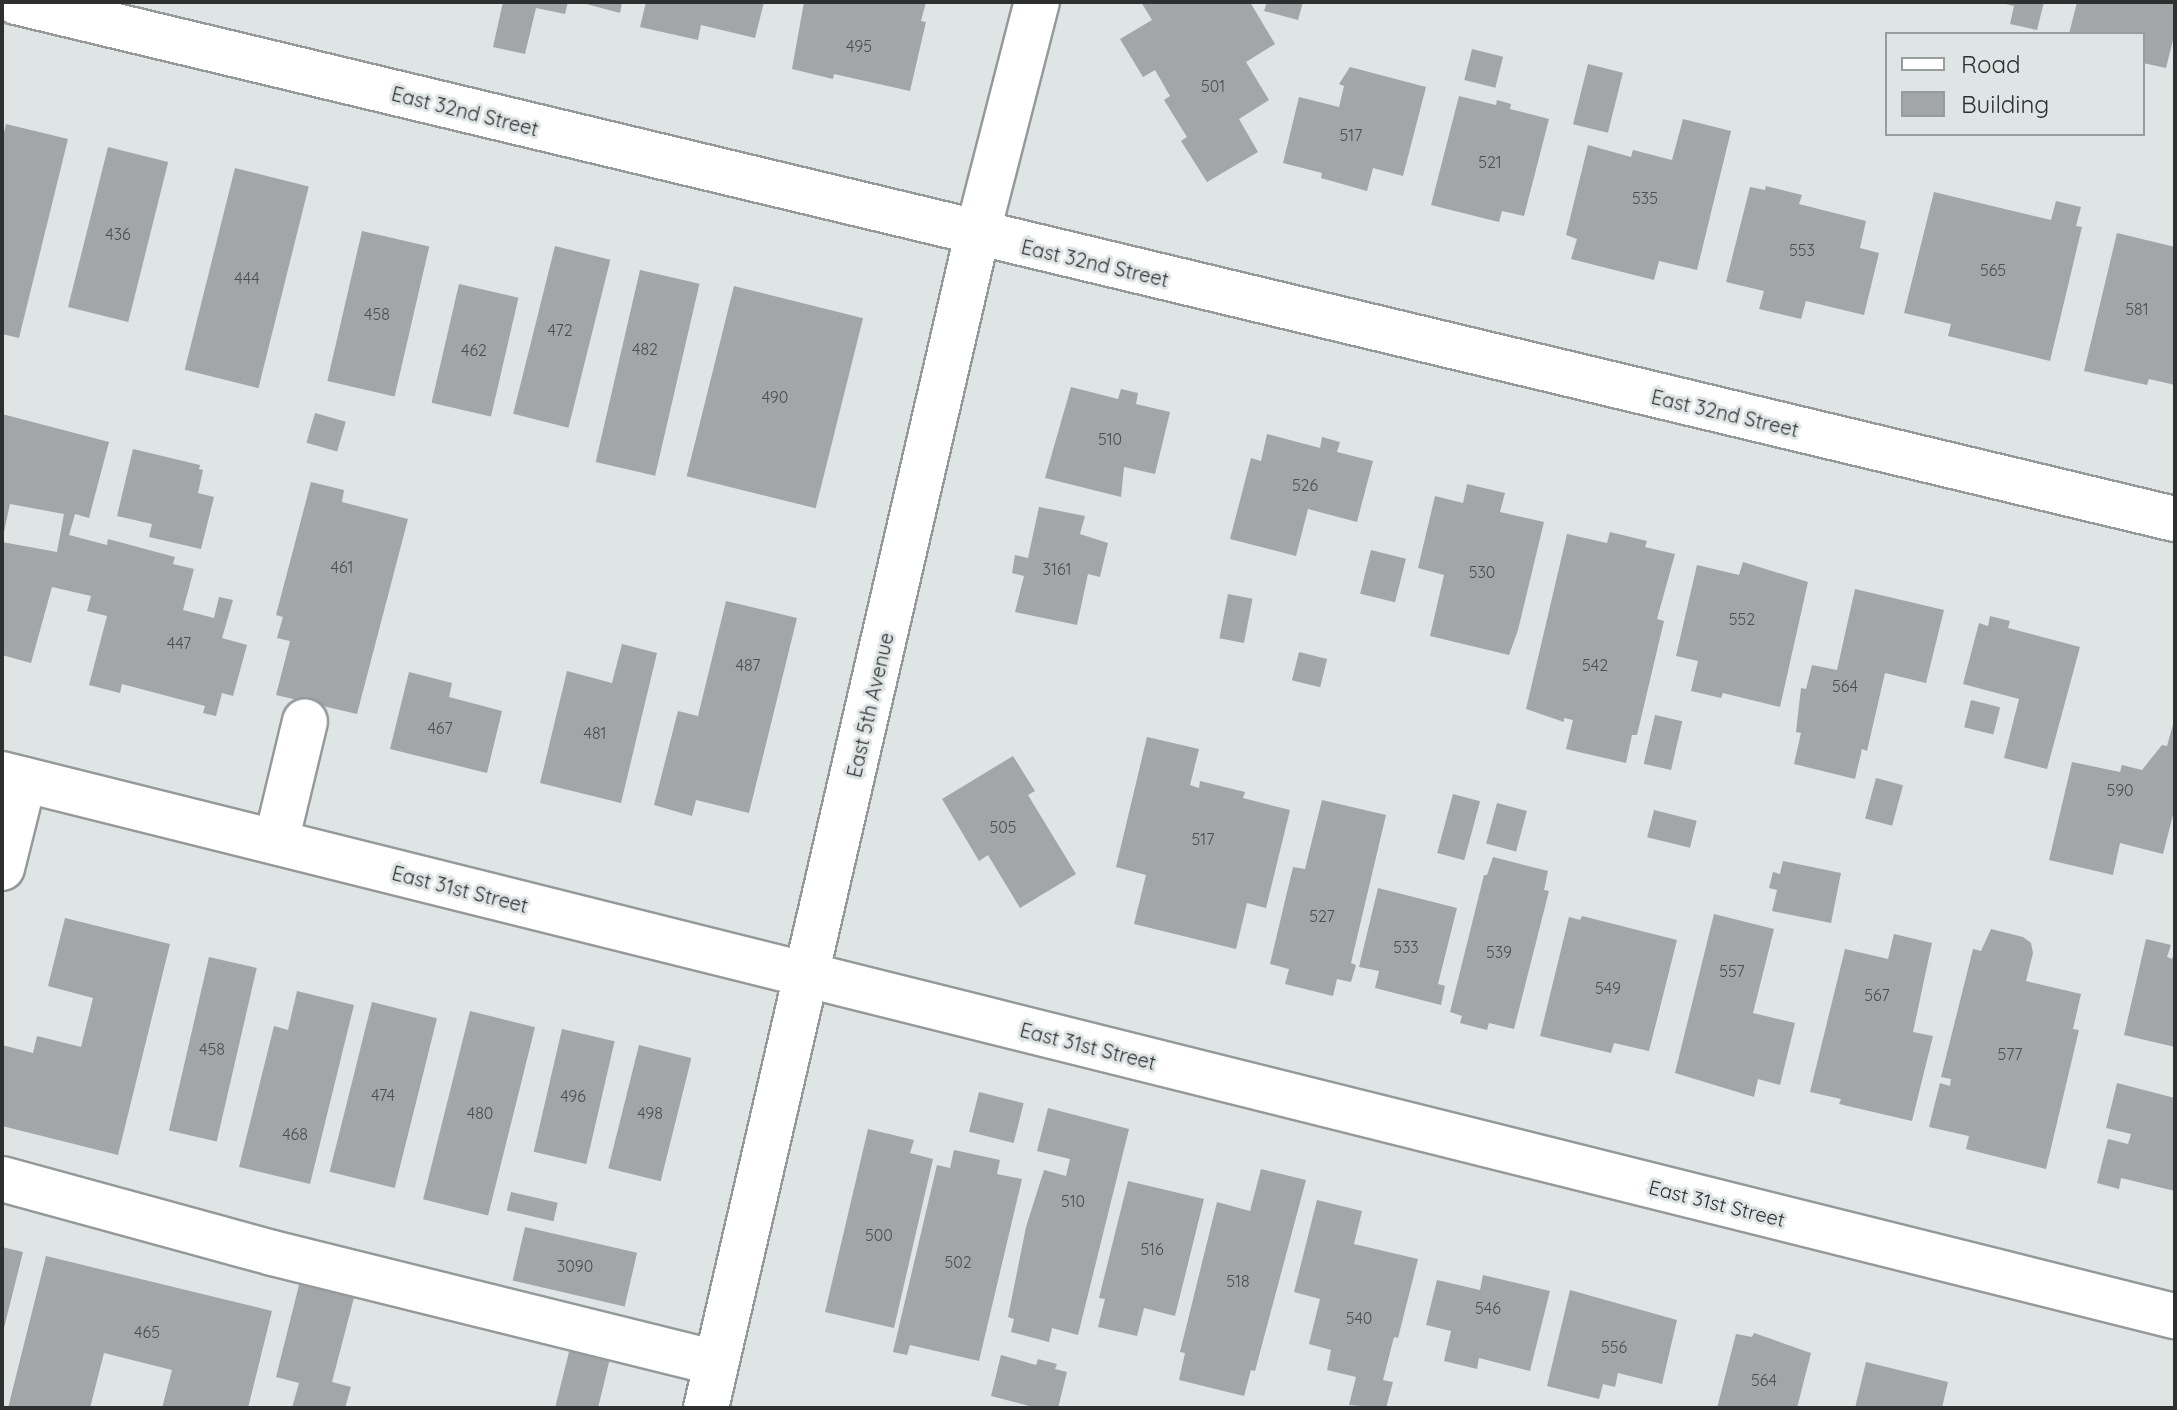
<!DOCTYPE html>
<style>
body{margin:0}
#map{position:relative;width:2177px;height:1410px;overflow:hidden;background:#dfe4e4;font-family:Quicksand,sans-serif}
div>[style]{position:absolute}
.building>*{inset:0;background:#a3a6a9;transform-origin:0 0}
.roads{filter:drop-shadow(2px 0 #95999a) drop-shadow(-2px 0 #95999a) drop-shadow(0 2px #95999a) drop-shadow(0 -2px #95999a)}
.minor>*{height:44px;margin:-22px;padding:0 22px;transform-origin:22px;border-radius:22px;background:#fff}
span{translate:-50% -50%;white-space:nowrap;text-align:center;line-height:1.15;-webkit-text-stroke:6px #dfe4e4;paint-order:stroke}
.number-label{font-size:16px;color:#4b4e4e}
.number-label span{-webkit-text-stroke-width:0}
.street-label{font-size:20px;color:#2e3030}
.frame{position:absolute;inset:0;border:4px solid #2e3030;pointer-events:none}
.legend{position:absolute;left:1885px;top:32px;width:260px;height:104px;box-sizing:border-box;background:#dfe4e4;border:2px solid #989c9c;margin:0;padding:10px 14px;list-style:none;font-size:24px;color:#2e3030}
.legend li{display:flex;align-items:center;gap:16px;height:40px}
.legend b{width:40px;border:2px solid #989c9c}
</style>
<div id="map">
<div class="building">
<i style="clip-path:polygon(503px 2px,568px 2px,565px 14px,536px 8px,525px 54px,493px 47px)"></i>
<i style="clip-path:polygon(579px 2px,622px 2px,620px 13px)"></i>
<i style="clip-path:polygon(646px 2px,764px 2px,755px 38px,701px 25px,698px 40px,640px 27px)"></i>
<i style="clip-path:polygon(804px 2px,926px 2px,921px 21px,926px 22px,910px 91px,834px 74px,833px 79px,792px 69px)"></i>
<i style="clip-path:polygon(1141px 2px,1250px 2px,1275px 44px,1246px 62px,1269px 100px,1239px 119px,1258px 152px,1207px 182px,1181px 141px,1187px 137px,1164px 100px,1170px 96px,1155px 70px,1143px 77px,1120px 39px,1152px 20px)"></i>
<i style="clip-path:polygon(1267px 2px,1303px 2px,1298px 20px,1264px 11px)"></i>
<i style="clip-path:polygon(2044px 2px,2037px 30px,2010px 24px,2014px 6px,2002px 3px)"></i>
<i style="clip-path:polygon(2077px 2px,2175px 2px,2175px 32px,2166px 68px,2143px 63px,2143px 34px,2069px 34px)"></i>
<i style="left:1472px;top:49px;width:32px;height:32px;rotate:14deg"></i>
<i style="left:1588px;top:64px;width:36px;height:62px;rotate:14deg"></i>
<i style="clip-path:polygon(1350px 67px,1426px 87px,1403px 176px,1373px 168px,1367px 191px,1321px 178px,1322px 173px,1283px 163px,1299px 97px,1339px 107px,1344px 86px,1339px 84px)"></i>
<i style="clip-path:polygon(1459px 96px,1496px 105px,1497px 100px,1511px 104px,1510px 109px,1549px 119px,1524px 216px,1502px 211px,1499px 222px,1431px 205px)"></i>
<i style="clip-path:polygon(1683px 119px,1731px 131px,1697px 270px,1659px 261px,1654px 280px,1571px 259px,1577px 239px,1566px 235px,1588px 145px,1631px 157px,1633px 150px,1672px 160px)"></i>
<i style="clip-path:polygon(6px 124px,68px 139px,19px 338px,2px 334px,2px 142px)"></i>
<i style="left:108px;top:147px;width:62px;height:165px;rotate:14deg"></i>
<i style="left:235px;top:168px;width:76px;height:208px;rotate:14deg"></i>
<i style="clip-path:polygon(1766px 186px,1802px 195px,1799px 204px,1866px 221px,1860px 248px,1879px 253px,1864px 315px,1806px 301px,1801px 319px,1759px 309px,1764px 291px,1726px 282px,1750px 187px,1765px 190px)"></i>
<i style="clip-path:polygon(1934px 192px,2051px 220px,2056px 201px,2081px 207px,2076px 226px,2082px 227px,2050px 361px,1948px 336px,1951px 324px,1904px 313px)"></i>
<i style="left:362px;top:231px;width:69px;height:154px;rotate:13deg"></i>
<i style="clip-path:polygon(2117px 233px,2175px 247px,2175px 385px,2149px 379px,2147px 385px,2084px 371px)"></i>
<i style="left:555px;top:246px;width:57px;height:173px;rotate:14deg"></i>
<i style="left:640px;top:270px;width:61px;height:197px;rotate:13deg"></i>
<i style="left:459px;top:284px;width:61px;height:122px;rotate:13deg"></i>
<i style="left:734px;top:286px;width:133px;height:196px;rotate:14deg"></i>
<i style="clip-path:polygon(1071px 387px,1118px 399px,1121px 389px,1138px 393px,1136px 404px,1170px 412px,1155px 474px,1124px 467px,1121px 497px,1045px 478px)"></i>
<i style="left:315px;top:413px;width:32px;height:31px;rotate:16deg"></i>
<i style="clip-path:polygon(2px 414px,109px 442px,89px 518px,75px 514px,69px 535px,107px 545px,108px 539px,175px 557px,173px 564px,194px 569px,183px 610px,214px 618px,219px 597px,233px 600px,222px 638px,247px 645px,233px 696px,222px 693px,216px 716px,203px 713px,205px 706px,122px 684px,120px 693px,89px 685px,107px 616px,87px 611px,91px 596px,52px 587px,31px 663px,2px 655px,2px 542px,57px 552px,64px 514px,10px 504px,2px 541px)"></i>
<i style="clip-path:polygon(1267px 434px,1320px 448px,1322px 437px,1340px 442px,1337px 452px,1373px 461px,1357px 522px,1308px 509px,1296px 556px,1230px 539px,1251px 458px,1261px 461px)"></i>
<i style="clip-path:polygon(133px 449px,200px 465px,199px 469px,203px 470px,198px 493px,214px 497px,201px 549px,149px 537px,152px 524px,117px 516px)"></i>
<i style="clip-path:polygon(311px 482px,344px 490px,342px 502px,408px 519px,357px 714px,276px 695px,290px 641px,277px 638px,283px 617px,276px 615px)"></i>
<i style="clip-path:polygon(1467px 484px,1505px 493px,1500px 512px,1544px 522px,1518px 630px,1509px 655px,1430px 636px,1444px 575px,1418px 568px,1435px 496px,1463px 503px)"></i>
<i style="clip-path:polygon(1039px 507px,1085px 516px,1080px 534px,1108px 543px,1100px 577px,1088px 574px,1077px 625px,1015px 612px,1024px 576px,1012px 573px,1015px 555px,1028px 558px)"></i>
<i style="clip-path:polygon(1610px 532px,1647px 541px,1645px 547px,1675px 554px,1657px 619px,1664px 621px,1637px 735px,1632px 735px,1626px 763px,1566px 749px,1573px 720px,1564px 718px,1564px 722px,1526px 709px,1567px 534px,1607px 543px)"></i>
<i style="left:1371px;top:550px;width:36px;height:45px;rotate:14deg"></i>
<i style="clip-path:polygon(1743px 562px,1808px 582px,1780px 707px,1723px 693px,1721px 698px,1691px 691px,1698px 661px,1676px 656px,1697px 565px,1739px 575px)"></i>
<i style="clip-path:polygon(1855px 589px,1944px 610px,1926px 683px,1885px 673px,1867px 751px,1862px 749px,1855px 779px,1794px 764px,1801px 733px,1796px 732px,1801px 688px,1806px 689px,1812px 665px,1837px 670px)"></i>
<i style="left:1228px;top:594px;width:25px;height:45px;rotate:11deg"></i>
<i style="clip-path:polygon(726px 601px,797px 618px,749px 813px,696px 800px,692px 816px,654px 805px,678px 711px,698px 716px)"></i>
<i style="clip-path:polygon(1990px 616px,2010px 621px,2008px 628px,2080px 647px,2047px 769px,2004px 758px,2019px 699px,1963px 684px,1979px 623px,1988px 626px)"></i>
<i style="clip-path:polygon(622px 644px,657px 653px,621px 803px,540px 783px,567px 671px,612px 683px)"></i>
<i style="left:1299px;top:652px;width:29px;height:29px;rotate:14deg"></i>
<i style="clip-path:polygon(409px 672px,452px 683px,449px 697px,502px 711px,487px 773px,390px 749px)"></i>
<i style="left:1971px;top:700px;width:30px;height:28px;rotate:14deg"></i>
<i style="left:1655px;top:715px;width:28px;height:50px;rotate:13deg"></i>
<i style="clip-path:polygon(2175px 717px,2175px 807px,2163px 854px,2120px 843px,2113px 875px,2049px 860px,2072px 762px,2120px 772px,2122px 765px,2142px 770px,2162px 745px,2167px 746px)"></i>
<i style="clip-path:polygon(1147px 737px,1199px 749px,1190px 785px,1199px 788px,1200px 781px,1245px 792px,1243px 798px,1290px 810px,1266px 908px,1247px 903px,1236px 949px,1134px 924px,1146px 875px,1116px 867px)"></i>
<i style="clip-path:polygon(1013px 756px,1035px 791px,1028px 795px,1076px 874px,1020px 908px,988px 855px,979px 861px,942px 799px)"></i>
<i style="left:1876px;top:778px;width:28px;height:42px;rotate:15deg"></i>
<i style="left:1453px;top:794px;width:28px;height:61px;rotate:15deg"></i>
<i style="clip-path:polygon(1322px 800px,1386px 815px,1351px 963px,1356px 965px,1351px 982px,1337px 979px,1333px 996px,1285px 984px,1289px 969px,1270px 964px,1293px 867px,1305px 869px)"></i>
<i style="left:1497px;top:803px;width:31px;height:42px;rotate:15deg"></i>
<i style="left:1654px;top:810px;width:44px;height:28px;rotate:14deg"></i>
<i style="clip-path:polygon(1493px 857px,1548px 871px,1544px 890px,1549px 891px,1514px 1029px,1489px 1023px,1487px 1030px,1460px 1023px,1462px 1016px,1450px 1012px,1484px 875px,1487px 875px)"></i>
<i style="clip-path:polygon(1783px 861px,1841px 873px,1831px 923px,1772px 911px,1777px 890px,1769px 888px,1773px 872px,1780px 874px)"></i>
<i style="clip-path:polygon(1378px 888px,1457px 908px,1438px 984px,1445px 986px,1441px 1005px,1375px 988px,1379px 971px,1359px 967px)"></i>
<i style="clip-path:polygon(1714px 914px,1774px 929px,1753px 1013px,1795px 1023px,1780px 1085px,1758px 1079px,1754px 1097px,1675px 1073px)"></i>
<i style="clip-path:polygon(1582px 916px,1677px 940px,1649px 1051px,1614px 1043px,1611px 1053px,1540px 1036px,1569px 917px,1580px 920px)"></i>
<i style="clip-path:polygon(65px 918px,170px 944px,118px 1155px,2px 1126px,2px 1045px,33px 1053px,37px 1036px,81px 1047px,93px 998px,48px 986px)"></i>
<i style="clip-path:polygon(1991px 929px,2023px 937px,2031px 943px,2033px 953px,2026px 981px,2081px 994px,2073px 1029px,2079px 1030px,2046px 1169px,1966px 1149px,1969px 1136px,1929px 1127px,1940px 1083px,1950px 1086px,1951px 1079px,1941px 1077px,1973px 949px,1981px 951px)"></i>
<i style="clip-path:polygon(1894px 934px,1932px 943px,1913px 1032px,1933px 1036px,1912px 1121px,1839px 1104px,1841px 1099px,1810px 1092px,1845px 949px,1888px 959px)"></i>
<i style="clip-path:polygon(2146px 939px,2171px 945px,2167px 957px,2172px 959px,2175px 950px,2175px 1047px,2124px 1035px)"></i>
<i style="left:209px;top:957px;width:49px;height:178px;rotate:13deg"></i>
<i style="clip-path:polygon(297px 991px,354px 1005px,310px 1184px,239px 1167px,274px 1026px,288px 1030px)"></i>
<i style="left:372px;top:1002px;width:67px;height:175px;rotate:14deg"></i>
<i style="left:470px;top:1011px;width:67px;height:194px;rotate:14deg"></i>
<i style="left:562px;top:1029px;width:54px;height:126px;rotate:13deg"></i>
<i style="left:639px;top:1045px;width:54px;height:127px;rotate:14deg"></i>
<i style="clip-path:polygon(2117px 1083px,2175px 1098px,2175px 1191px,2121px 1178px,2119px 1189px,2097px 1183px,2108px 1139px,2128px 1144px,2131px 1134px,2106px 1128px)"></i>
<i style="left:979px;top:1092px;width:46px;height:41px;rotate:14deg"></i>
<i style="clip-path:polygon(1048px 1108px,1129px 1129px,1078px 1335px,1052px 1328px,1049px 1342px,1011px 1332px,1014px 1319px,1008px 1317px,1026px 1227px,1044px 1170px,1066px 1176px,1070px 1159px,1037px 1151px)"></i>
<i style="clip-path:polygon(868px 1129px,914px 1140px,910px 1153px,933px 1159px,894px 1328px,825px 1312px)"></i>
<i style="clip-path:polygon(954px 1150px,1000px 1160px,997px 1174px,1022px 1179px,979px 1361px,910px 1345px,907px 1355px,893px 1352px,937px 1165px,950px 1168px)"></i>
<i style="clip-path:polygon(1261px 1169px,1306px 1180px,1255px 1371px,1251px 1370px,1244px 1396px,1179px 1380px,1185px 1353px,1180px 1352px,1217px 1202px,1250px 1211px)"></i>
<i style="clip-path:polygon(1128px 1181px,1204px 1199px,1175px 1316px,1144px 1308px,1137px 1336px,1098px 1327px,1105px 1299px,1099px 1298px)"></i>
<i style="left:511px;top:1192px;width:48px;height:19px;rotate:13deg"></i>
<i style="clip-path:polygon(1317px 1200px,1362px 1211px,1354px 1244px,1418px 1259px,1398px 1338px,1394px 1337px,1383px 1380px,1393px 1382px,1386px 1408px,1349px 1405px,1356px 1377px,1327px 1370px,1331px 1350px,1309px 1344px,1320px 1299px,1294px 1292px)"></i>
<i style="left:525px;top:1227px;width:115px;height:55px;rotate:13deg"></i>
<i style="clip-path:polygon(2px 1247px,23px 1252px,3px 1332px,2px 1332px)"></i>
<i style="clip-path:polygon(46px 1256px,272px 1311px,248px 1408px,162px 1408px,172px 1370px,104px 1353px,90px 1408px,8px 1408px)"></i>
<i style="clip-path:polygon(1483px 1275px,1550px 1291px,1530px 1371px,1479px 1358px,1477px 1369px,1444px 1361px,1451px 1331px,1426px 1325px,1437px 1280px,1480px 1290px)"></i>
<i style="clip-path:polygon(301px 1277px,356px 1290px,332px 1382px,351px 1387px,345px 1408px,292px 1408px,299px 1383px,276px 1377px)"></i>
<i style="clip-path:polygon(1570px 1290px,1677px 1320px,1662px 1384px,1618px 1373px,1615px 1387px,1603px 1384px,1599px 1399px,1547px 1386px)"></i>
<i style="clip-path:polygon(1754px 1333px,1811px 1353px,1797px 1408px,1717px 1408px,1736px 1334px,1752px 1337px)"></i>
<i style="clip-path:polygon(571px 1344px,611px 1354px,598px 1408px,555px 1408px)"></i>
<i style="clip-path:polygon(1001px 1355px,1036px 1365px,1038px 1359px,1057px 1364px,1055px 1369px,1067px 1372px,1058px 1408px,1037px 1408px,991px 1396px)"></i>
<i style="clip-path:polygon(1866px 1362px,1948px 1382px,1942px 1408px,1855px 1408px)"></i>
</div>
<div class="roads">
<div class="minor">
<i style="left:16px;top:2px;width:2220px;rotate:13.47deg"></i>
<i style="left:2px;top:774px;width:2240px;rotate:14.01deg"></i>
<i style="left:276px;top:842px;width:124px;rotate:-76.5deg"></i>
<i style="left:2px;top:868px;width:91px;rotate:-76deg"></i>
<i style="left:2px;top:1179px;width:280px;rotate:15.3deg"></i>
<i style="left:272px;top:1253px;width:457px;rotate:13.9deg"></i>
<i style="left:706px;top:1408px;width:1204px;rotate:-76.99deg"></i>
<i style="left:977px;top:235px;width:241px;rotate:-75.6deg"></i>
</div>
</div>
<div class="number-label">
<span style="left:859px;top:46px">495</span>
<span style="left:1213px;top:86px">501</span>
<span style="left:1351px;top:135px">517</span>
<span style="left:1490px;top:162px">521</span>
<span style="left:1645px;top:198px">535</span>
<span style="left:118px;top:234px">436</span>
<span style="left:1802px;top:250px">553</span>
<span style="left:1993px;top:270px">565</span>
<span style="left:247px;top:278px">444</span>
<span style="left:2137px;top:309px">581</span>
<span style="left:377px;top:314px">458</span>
<span style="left:560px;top:330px">472</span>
<span style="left:645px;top:349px">482</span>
<span style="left:474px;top:350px">462</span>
<span style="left:775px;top:397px">490</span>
<span style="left:1110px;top:439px">510</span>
<span style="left:1305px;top:485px">526</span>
<span style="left:342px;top:567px">461</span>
<span style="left:1057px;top:569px">3161</span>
<span style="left:1482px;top:572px">530</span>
<span style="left:1742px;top:619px">552</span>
<span style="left:179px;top:643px">447</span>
<span style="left:748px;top:665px">487</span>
<span style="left:1595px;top:665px">542</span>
<span style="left:1845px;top:686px">564</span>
<span style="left:440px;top:728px">467</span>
<span style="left:595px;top:733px">481</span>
<span style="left:2120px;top:790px">590</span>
<span style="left:1003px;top:827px">505</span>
<span style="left:1203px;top:839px">517</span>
<span style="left:1322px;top:916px">527</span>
<span style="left:1406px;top:947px">533</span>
<span style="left:1499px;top:952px">539</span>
<span style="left:1732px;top:971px">557</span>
<span style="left:1608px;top:988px">549</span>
<span style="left:1877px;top:995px">567</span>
<span style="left:212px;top:1049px">458</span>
<span style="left:2010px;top:1054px">577</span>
<span style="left:383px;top:1095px">474</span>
<span style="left:573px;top:1096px">496</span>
<span style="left:480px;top:1113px">480</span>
<span style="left:650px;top:1113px">498</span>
<span style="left:295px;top:1134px">468</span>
<span style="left:1073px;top:1201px">510</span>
<span style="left:879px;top:1235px">500</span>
<span style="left:1152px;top:1249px">516</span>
<span style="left:958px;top:1262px">502</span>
<span style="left:575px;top:1266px">3090</span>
<span style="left:1238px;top:1281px">518</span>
<span style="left:1488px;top:1308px">546</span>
<span style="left:1359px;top:1318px">540</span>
<span style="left:147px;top:1332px">465</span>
<span style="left:1614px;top:1347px">556</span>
<span style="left:1764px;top:1380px">564</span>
</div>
<div class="street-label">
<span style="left:465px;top:111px;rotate:14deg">East 32nd Street</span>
<span style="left:1095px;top:263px;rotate:13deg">East 32nd Street</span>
<span style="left:1725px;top:413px;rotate:13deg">East 32nd Street</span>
<span style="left:870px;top:705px;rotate:-77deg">East 5th Avenue</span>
<span style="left:460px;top:889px;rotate:14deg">East 31st Street</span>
<span style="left:1088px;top:1046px;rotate:14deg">East 31st Street</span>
<span style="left:1717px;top:1203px;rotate:14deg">East 31st Street</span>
</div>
<div class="frame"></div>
<ul class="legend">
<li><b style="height:10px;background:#fff"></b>Road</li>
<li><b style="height:22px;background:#a3a6a9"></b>Building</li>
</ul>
</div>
